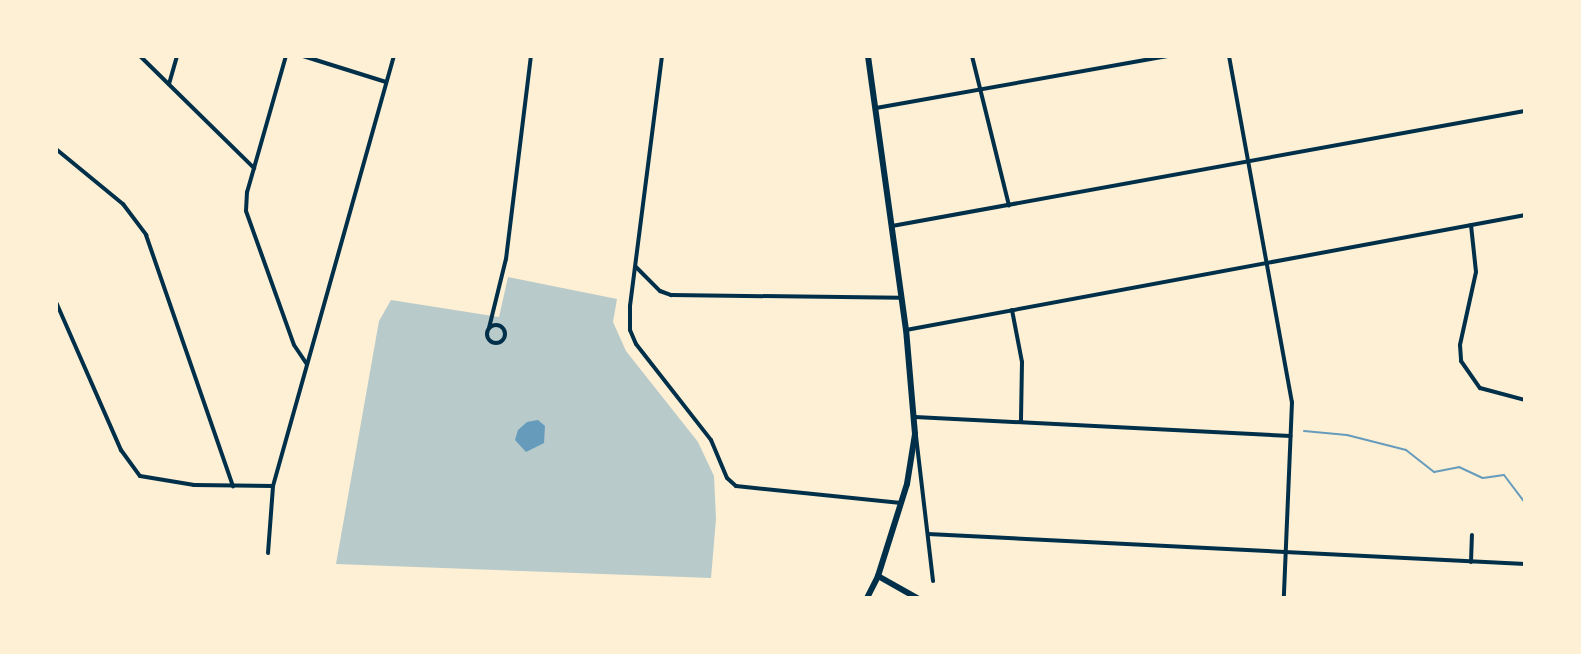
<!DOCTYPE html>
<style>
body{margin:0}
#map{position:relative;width:1581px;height:654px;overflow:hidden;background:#fdf0d5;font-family:Raleway,sans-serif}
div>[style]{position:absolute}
.green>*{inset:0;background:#b9caca}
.water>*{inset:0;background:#669bbc}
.stream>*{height:2px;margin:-1px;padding:0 1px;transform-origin:1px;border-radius:1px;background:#669bbc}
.minor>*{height:4px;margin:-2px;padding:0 2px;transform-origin:2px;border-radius:2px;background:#003049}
.minor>.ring{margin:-2px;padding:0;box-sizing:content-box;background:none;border:4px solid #003049;border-radius:50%}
.secondary>*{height:6px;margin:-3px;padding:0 3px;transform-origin:3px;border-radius:3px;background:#003049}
span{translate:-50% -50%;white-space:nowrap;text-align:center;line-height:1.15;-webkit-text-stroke:6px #fdf0d5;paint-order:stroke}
.frame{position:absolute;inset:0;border:58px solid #fdf0d5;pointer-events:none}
</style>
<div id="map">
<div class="green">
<i style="clip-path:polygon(508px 277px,617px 299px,613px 322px,626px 351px,698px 442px,714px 476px,716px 519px,711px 578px,336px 564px,379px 321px,391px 300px,499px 317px)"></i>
</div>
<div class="water">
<i style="clip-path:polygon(538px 420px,545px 426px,544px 443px,526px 452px,515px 440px,518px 430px,527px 422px)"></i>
</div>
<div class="stream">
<i style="left:1304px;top:431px;width:43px;rotate:5.3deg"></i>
<i style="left:1347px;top:435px;width:61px;rotate:14.3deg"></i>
<i style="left:1406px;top:450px;width:36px;rotate:38deg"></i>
<i style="left:1434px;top:472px;width:25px;rotate:-11deg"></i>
<i style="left:1459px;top:467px;width:26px;rotate:25deg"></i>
<i style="left:1483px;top:478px;width:21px;rotate:-8deg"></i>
<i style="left:1504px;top:475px;width:35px;rotate:53deg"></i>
</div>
<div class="minor">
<i style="left:140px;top:56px;width:160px;rotate:44.5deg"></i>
<i style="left:254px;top:168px;width:25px;rotate:106deg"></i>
<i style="left:247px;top:192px;width:19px;rotate:93deg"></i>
<i style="left:246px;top:211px;width:142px;rotate:70.3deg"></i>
<i style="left:294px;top:345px;width:23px;rotate:56deg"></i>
<i style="left:303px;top:56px;width:87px;rotate:17.4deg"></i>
<i style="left:662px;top:56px;width:252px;rotate:97.3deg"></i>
<i style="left:630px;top:306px;width:24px;rotate:90deg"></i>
<i style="left:630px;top:330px;width:15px;rotate:67deg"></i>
<i style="left:636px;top:344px;width:122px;rotate:52deg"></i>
<i style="left:711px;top:440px;width:41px;rotate:67.2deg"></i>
<i style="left:727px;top:478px;width:12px;rotate:42deg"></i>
<i style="left:736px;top:486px;width:166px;rotate:5.9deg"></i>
<i style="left:972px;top:56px;width:154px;rotate:76.1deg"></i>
<i style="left:1229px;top:56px;width:352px;rotate:79.7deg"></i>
<i style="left:1292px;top:402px;width:194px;rotate:92.4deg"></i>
<i style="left:169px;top:84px;width:29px;rotate:-74deg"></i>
<i style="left:876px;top:108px;width:296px;rotate:-10.1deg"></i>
<i style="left:56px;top:149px;width:87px;rotate:39.4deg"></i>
<i style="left:123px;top:204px;width:39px;rotate:53deg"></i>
<i style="left:146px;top:235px;width:266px;rotate:70.9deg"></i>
<i style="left:254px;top:168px;width:116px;rotate:-74.1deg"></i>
<i style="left:1471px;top:225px;width:47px;rotate:83.9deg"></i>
<i style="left:1476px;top:272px;width:75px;rotate:102.4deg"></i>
<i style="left:1460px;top:345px;width:16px;rotate:86deg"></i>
<i style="left:1461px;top:361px;width:33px;rotate:55deg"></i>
<i style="left:1480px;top:388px;width:47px;rotate:14.9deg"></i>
<i style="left:892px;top:226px;width:643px;rotate:-10.3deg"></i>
<i style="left:636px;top:267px;width:34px;rotate:45deg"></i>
<i style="left:660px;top:291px;width:12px;rotate:20deg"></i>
<i style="left:671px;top:295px;width:230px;rotate:0.7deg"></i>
<i style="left:56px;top:302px;width:162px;rotate:66.3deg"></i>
<i style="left:121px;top:450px;width:32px;rotate:54deg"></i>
<i style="left:140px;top:476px;width:55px;rotate:9.5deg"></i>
<i style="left:194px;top:485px;width:79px;rotate:0.7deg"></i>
<i style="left:1012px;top:310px;width:53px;rotate:79.1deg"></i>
<i style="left:1022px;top:362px;width:60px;rotate:91deg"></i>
<i class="ring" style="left:487px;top:325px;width:14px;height:14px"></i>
<i style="left:489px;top:328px;width:71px;rotate:-76.2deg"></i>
<i style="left:506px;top:259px;width:205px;rotate:-83deg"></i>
<i style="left:906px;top:330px;width:630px;rotate:-10.52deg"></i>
<i style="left:915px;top:417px;width:376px;rotate:2.9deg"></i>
<i style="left:916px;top:436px;width:146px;rotate:83.3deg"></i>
<i style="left:928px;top:534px;width:598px;rotate:2.88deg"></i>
<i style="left:268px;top:553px;width:67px;rotate:-85.7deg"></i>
<i style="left:273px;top:486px;width:447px;rotate:-74.3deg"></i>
<i style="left:1471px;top:562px;width:27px;rotate:-88deg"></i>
</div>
<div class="secondary">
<i style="left:878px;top:576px;width:45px;rotate:29.4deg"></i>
<i style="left:867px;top:598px;width:25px;rotate:-63deg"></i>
<i style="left:878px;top:576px;width:96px;rotate:-72.5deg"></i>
<i style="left:907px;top:484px;width:51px;rotate:-80.9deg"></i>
<i style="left:915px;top:434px;width:104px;rotate:-94.9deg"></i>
<i style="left:906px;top:330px;width:277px;rotate:-97.9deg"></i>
</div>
<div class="frame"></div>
</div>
